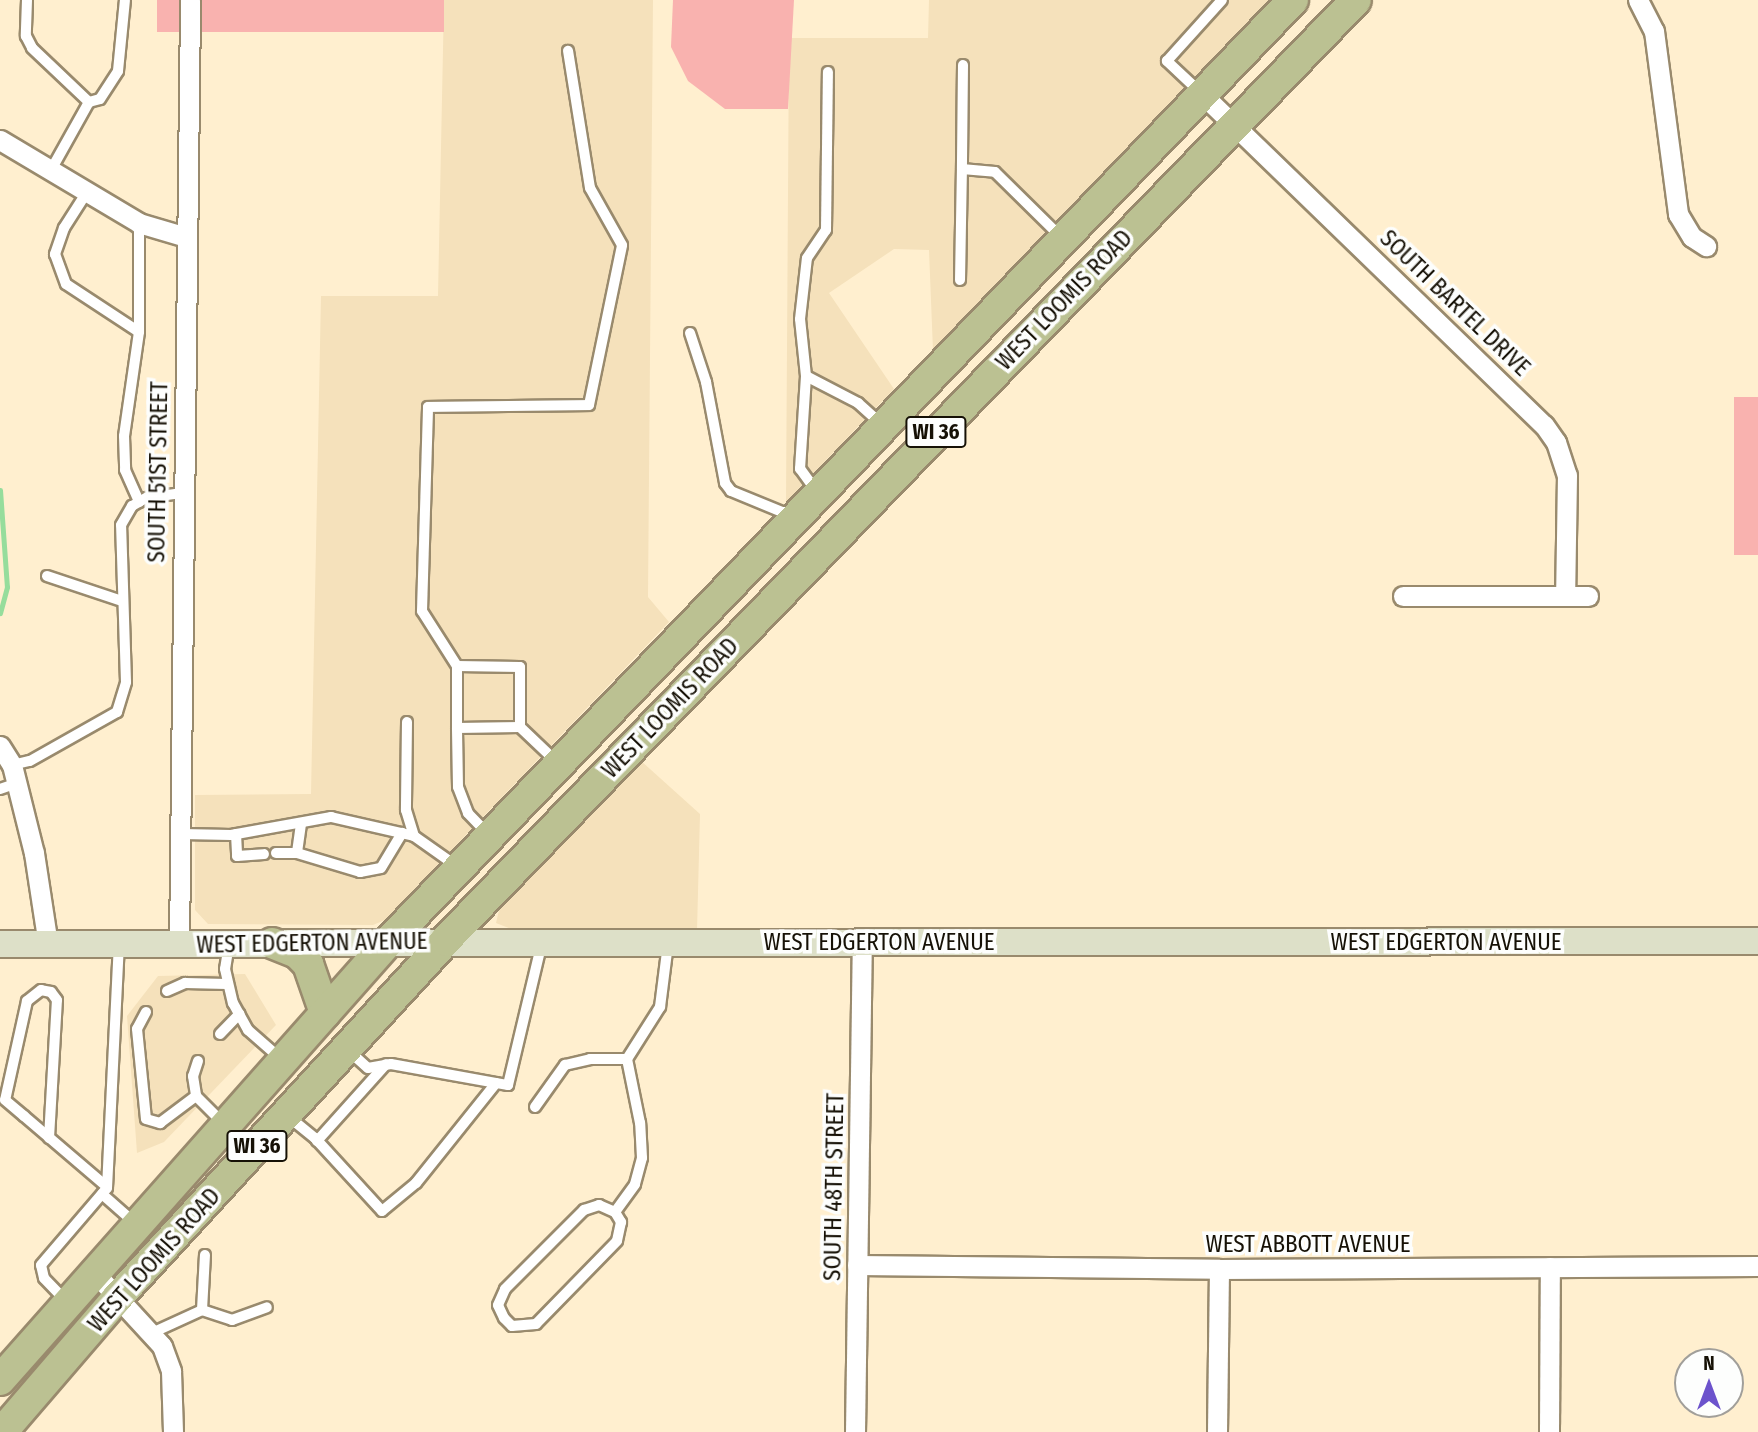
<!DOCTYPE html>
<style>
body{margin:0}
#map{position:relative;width:1758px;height:1432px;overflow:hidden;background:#ffefcf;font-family:"Fira Sans Condensed",sans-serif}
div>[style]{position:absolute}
.built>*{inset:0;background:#f5e1bb}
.green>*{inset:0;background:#f9b2af;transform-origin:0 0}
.stream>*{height:5px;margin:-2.5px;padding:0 2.5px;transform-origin:2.5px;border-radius:2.5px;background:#96dd9c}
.roads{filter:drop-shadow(2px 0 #998a6d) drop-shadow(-2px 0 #998a6d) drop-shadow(0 2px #998a6d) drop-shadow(0 -2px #998a6d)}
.lane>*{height:10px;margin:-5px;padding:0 5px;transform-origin:5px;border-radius:5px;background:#fff}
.street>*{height:19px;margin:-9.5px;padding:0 9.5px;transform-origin:9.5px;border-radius:9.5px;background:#fff}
.secondary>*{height:26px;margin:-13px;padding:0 13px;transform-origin:13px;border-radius:13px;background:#dde0c8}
.primary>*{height:30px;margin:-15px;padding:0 15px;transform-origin:15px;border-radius:15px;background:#bbc192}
span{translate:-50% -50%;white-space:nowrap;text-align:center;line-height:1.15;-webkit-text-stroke:7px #fdfefd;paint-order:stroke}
.shield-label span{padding:2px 5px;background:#fdfefd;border:2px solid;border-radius:5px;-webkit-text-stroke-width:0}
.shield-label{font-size:21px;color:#161106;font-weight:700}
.street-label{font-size:23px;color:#161106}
.north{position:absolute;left:1674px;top:1348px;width:70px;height:70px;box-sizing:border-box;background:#fdfefd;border:2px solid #a19f9a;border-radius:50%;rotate:0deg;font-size:19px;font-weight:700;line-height:28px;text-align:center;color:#161106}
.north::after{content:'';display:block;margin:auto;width:24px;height:32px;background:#6c53cc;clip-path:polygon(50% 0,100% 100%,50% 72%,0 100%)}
</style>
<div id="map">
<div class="built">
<i style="clip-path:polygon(444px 0,653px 0,648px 597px,669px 622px,385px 920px,373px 925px,208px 924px,195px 910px,195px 795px,311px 794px,321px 296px,438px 296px)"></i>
<i style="clip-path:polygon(929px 0,1270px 0,933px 351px,929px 250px,894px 249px,829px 293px,894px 389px,786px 502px,789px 38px,928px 38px)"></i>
<i style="clip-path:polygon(640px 760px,700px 814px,697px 931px,514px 930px,496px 923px,500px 906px)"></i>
<i style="clip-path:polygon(245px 974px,276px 1025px,164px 1142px,137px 1153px,127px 1016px,158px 976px)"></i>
</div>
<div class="green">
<i style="left:157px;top:0;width:287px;height:32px"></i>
<i style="clip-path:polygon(673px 0,794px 0,788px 109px,725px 109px,688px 81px,671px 47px)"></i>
<i style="left:1734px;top:397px;width:24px;height:158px"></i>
</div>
<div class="stream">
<i style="left:0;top:490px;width:97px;rotate:85.9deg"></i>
<i style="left:7px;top:587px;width:27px;rotate:105deg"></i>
</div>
<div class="roads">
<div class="lane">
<i style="left:27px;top:0;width:36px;rotate:92deg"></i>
<i style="left:26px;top:36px;width:13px;rotate:63deg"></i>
<i style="left:32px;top:48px;width:79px;rotate:43.5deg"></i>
<i style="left:963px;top:65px;width:104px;rotate:90.6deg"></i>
<i style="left:962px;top:169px;width:33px;rotate:5deg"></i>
<i style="left:995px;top:172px;width:93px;rotate:44.6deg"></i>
<i style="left:1201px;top:93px;width:47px;rotate:-136.7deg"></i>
<i style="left:1167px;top:61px;width:82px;rotate:-48deg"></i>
<i style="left:51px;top:170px;width:78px;rotate:-60.8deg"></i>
<i style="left:89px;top:102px;width:11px;rotate:-15deg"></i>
<i style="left:100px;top:99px;width:33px;rotate:-57deg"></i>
<i style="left:118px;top:71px;width:71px;rotate:-84.4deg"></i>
<i style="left:87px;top:192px;width:43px;rotate:122.6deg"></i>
<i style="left:64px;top:228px;width:28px;rotate:109deg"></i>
<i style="left:55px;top:254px;width:32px;rotate:70deg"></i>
<i style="left:66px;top:284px;width:87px;rotate:33.3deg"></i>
<i style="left:139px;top:332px;width:105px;rotate:98.2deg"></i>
<i style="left:124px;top:436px;width:34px;rotate:88deg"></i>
<i style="left:125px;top:470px;width:35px;rotate:66deg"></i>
<i style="left:139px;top:223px;width:109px;rotate:90deg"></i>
<i style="left:960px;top:280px;width:111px;rotate:-89deg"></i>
<i style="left:690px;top:333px;width:52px;rotate:71.9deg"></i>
<i style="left:706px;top:382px;width:103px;rotate:79.3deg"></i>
<i style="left:725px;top:483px;width:10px;rotate:53deg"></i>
<i style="left:731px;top:491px;width:55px;rotate:22.4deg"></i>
<i style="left:782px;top:512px;width:10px"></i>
<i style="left:806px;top:376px;width:59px;rotate:27.4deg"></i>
<i style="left:858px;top:403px;width:31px;rotate:42deg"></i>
<i style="left:817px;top:492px;width:29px;rotate:-126deg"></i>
<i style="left:800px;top:469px;width:93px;rotate:-86.3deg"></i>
<i style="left:806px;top:376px;width:57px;rotate:-96deg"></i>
<i style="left:800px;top:319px;width:61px;rotate:-83.5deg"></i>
<i style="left:807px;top:258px;width:34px;rotate:-56deg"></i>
<i style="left:826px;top:230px;width:158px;rotate:-89.3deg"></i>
<i style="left:47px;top:576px;width:79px;rotate:18.4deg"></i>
<i style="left:457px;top:666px;width:62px;rotate:90deg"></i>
<i style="left:407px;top:722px;width:88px;rotate:90.7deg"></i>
<i style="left:406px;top:810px;width:27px;rotate:73deg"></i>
<i style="left:520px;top:727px;width:60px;rotate:-90deg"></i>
<i style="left:520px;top:667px;width:63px;rotate:-179.1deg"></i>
<i style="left:457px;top:666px;width:65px;rotate:-122.5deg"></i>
<i style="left:422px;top:611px;width:204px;rotate:-88.3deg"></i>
<i style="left:428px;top:407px;width:161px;rotate:-0.7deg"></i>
<i style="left:589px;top:405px;width:163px;rotate:-78.3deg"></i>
<i style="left:622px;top:245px;width:65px;rotate:-119.3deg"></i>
<i style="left:590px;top:188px;width:139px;rotate:-99.1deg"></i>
<i style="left:12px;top:765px;width:18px;rotate:-13deg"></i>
<i style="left:30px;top:761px;width:100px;rotate:-29.4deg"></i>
<i style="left:117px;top:712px;width:31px;rotate:-73deg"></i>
<i style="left:126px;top:682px;width:157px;rotate:-91.8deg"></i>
<i style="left:121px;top:525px;width:22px;rotate:-60deg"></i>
<i style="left:132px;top:506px;width:16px;rotate:-30deg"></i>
<i style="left:146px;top:498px;width:35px;rotate:-8deg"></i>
<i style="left:0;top:789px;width:18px;rotate:-19deg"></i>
<i style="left:301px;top:824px;width:29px;rotate:98deg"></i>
<i style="left:297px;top:853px;width:66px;rotate:16.8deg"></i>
<i style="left:360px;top:872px;width:21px;rotate:-11deg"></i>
<i style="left:381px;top:868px;width:41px;rotate:-59deg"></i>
<i style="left:182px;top:834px;width:49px;rotate:1.2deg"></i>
<i style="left:231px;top:835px;width:102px;rotate:-10.2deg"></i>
<i style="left:331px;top:817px;width:85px;rotate:12.9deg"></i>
<i style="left:414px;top:836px;width:54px;rotate:35.2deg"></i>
<i style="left:236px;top:834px;width:22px;rotate:87deg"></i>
<i style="left:237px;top:856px;width:27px;rotate:-4deg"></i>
<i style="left:488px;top:834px;width:29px;rotate:-134deg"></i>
<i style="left:468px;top:813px;width:28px;rotate:-111deg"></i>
<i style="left:458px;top:787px;width:59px;rotate:-91deg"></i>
<i style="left:457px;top:728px;width:63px;rotate:-0.9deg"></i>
<i style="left:520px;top:727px;width:52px;rotate:43.5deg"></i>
<i style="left:276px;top:853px;width:21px"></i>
<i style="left:229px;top:944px;width:25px;rotate:99deg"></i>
<i style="left:225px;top:969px;width:35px;rotate:77deg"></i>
<i style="left:233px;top:1003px;width:31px;rotate:61deg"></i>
<i style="left:248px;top:1030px;width:44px;rotate:41.3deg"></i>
<i style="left:167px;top:991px;width:20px;rotate:-24deg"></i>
<i style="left:185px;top:983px;width:42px;rotate:1.4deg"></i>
<i style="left:146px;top:1012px;width:19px;rotate:118deg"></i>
<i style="left:137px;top:1029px;width:90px;rotate:84.3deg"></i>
<i style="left:146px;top:1119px;width:15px;rotate:16deg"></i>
<i style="left:160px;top:1123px;width:45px;rotate:-36.9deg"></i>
<i style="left:220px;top:1034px;width:28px;rotate:-46deg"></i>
<i style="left:349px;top:1051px;width:25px;rotate:42deg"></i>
<i style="left:368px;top:1068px;width:23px;rotate:-10deg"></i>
<i style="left:391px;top:1064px;width:119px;rotate:10.2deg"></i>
<i style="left:508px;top:1085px;width:143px;rotate:-76.6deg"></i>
<i style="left:198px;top:1061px;width:16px;rotate:108deg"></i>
<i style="left:193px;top:1076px;width:20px;rotate:81deg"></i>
<i style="left:196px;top:1096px;width:40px;rotate:45deg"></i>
<i style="left:535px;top:1107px;width:52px;rotate:-54.5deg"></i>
<i style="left:565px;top:1065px;width:26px;rotate:-13deg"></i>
<i style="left:590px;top:1059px;width:37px"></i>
<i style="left:289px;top:1117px;width:33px;rotate:39deg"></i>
<i style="left:315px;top:1138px;width:99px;rotate:47.5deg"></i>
<i style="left:382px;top:1211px;width:44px;rotate:-39.5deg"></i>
<i style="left:416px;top:1183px;width:128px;rotate:-51.3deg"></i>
<i style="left:49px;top:1138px;width:138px;rotate:-86.7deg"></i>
<i style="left:57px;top:1000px;width:10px;rotate:-127deg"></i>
<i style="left:51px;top:992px;width:10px;rotate:-169deg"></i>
<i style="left:41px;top:990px;width:18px;rotate:142deg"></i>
<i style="left:27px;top:1001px;width:101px;rotate:102.5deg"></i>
<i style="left:5px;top:1100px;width:25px;rotate:40deg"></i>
<i style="left:24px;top:1116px;width:109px;rotate:40.5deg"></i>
<i style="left:317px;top:1141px;width:103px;rotate:-48.1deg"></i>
<i style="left:102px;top:1194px;width:45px;rotate:41.4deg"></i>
<i style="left:615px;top:1212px;width:12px;rotate:59deg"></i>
<i style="left:621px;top:1222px;width:19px;rotate:102deg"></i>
<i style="left:617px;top:1241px;width:116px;rotate:134.3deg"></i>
<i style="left:536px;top:1324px;width:24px;rotate:175deg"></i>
<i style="left:512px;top:1326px;width:11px;rotate:-135deg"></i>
<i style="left:504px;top:1318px;width:14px;rotate:-115deg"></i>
<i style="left:498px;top:1305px;width:17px;rotate:-66deg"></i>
<i style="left:505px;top:1289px;width:112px;rotate:-45deg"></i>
<i style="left:584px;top:1210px;width:16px;rotate:-18deg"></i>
<i style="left:599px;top:1205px;width:17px;rotate:24deg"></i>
<i style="left:615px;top:1212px;width:34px;rotate:-54deg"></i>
<i style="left:635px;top:1184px;width:27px;rotate:-75deg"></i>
<i style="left:642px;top:1158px;width:35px;rotate:-93deg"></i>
<i style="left:640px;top:1123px;width:65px;rotate:-101.5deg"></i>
<i style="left:627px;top:1059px;width:62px;rotate:-57.6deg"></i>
<i style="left:660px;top:1007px;width:64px;rotate:-82.8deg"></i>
<i style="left:67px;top:1302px;width:33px;rotate:-134deg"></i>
<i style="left:44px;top:1278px;width:13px;rotate:-103deg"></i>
<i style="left:41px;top:1265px;width:101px;rotate:-49.4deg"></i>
<i style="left:107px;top:1188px;width:242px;rotate:-87.2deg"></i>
<i style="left:202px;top:1310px;width:32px;rotate:18deg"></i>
<i style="left:232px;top:1320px;width:37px;rotate:-20deg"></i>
<i style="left:154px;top:1332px;width:53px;rotate:-24.6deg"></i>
<i style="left:202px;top:1310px;width:55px;rotate:-86.9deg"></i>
</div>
<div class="street">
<i style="left:1638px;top:0;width:35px;rotate:63deg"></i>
<i style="left:1654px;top:31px;width:185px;rotate:82.5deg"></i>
<i style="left:1678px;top:214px;width:27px;rotate:59deg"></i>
<i style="left:1692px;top:237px;width:17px;rotate:33deg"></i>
<i style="left:1204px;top:96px;width:473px;rotate:44.1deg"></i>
<i style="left:1544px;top:425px;width:21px;rotate:55deg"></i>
<i style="left:1556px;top:442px;width:35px;rotate:72deg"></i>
<i style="left:1567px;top:475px;width:121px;rotate:90.9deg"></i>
<i style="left:0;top:140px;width:162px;rotate:30.8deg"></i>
<i style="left:139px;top:223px;width:49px;rotate:16.6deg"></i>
<i style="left:1403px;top:596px;width:185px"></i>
<i style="left:0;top:746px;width:22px;rotate:58deg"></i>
<i style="left:12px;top:765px;width:91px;rotate:76deg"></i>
<i style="left:34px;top:853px;width:92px;rotate:81.3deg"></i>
<i style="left:179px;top:945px;width:945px;rotate:-89.33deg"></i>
<i style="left:857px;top:1265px;width:362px;rotate:0.6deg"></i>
<i style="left:1219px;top:1269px;width:539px;rotate:-0.32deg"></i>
<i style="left:94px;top:1272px;width:100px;rotate:47.4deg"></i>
<i style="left:162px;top:1346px;width:27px;rotate:70deg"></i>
<i style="left:171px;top:1371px;width:61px;rotate:88.1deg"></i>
<i style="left:855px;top:1432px;width:490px;rotate:-89.2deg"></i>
<i style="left:1217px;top:1432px;width:163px;rotate:-89.3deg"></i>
<i style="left:1549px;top:1432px;width:165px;rotate:-89.7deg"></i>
</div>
<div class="secondary">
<i style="left:0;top:944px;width:1758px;rotate:-0.1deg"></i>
</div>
<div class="primary">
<i style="left:272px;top:943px;width:27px;rotate:22deg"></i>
<i style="left:297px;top:953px;width:16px;rotate:45deg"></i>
<i style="left:308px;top:964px;width:52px;rotate:70.9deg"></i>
<i style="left:0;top:1380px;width:587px;rotate:-48.46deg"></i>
<i style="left:389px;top:941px;width:1305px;rotate:-46.15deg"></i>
<i style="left:2px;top:1432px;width:178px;rotate:-49.3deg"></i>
<i style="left:118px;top:1297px;width:485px;rotate:-47.4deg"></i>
<i style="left:446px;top:940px;width:1308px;rotate:-45.93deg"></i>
</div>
</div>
<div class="shield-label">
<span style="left:936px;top:432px">WI 36</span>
<span style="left:257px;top:1146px">WI 36</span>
</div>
<div class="street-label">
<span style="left:1064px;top:300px;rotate:-46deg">WEST LOOMIS ROAD</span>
<span style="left:1455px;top:303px;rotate:44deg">SOUTH BARTEL DRIVE</span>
<span style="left:158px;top:472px;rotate:-89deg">SOUTH 51ST STREET</span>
<span style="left:670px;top:708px;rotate:-46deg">WEST LOOMIS ROAD</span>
<span style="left:879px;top:942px">WEST EDGERTON AVENUE</span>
<span style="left:1446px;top:942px">WEST EDGERTON AVENUE</span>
<span style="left:312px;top:943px;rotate:-1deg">WEST EDGERTON AVENUE</span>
<span style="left:834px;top:1187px;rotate:-89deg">SOUTH 48TH STREET</span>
<span style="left:1308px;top:1244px">WEST ABBOTT AVENUE</span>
<span style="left:154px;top:1260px;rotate:-48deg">WEST LOOMIS ROAD</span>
</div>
<div class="north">N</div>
</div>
